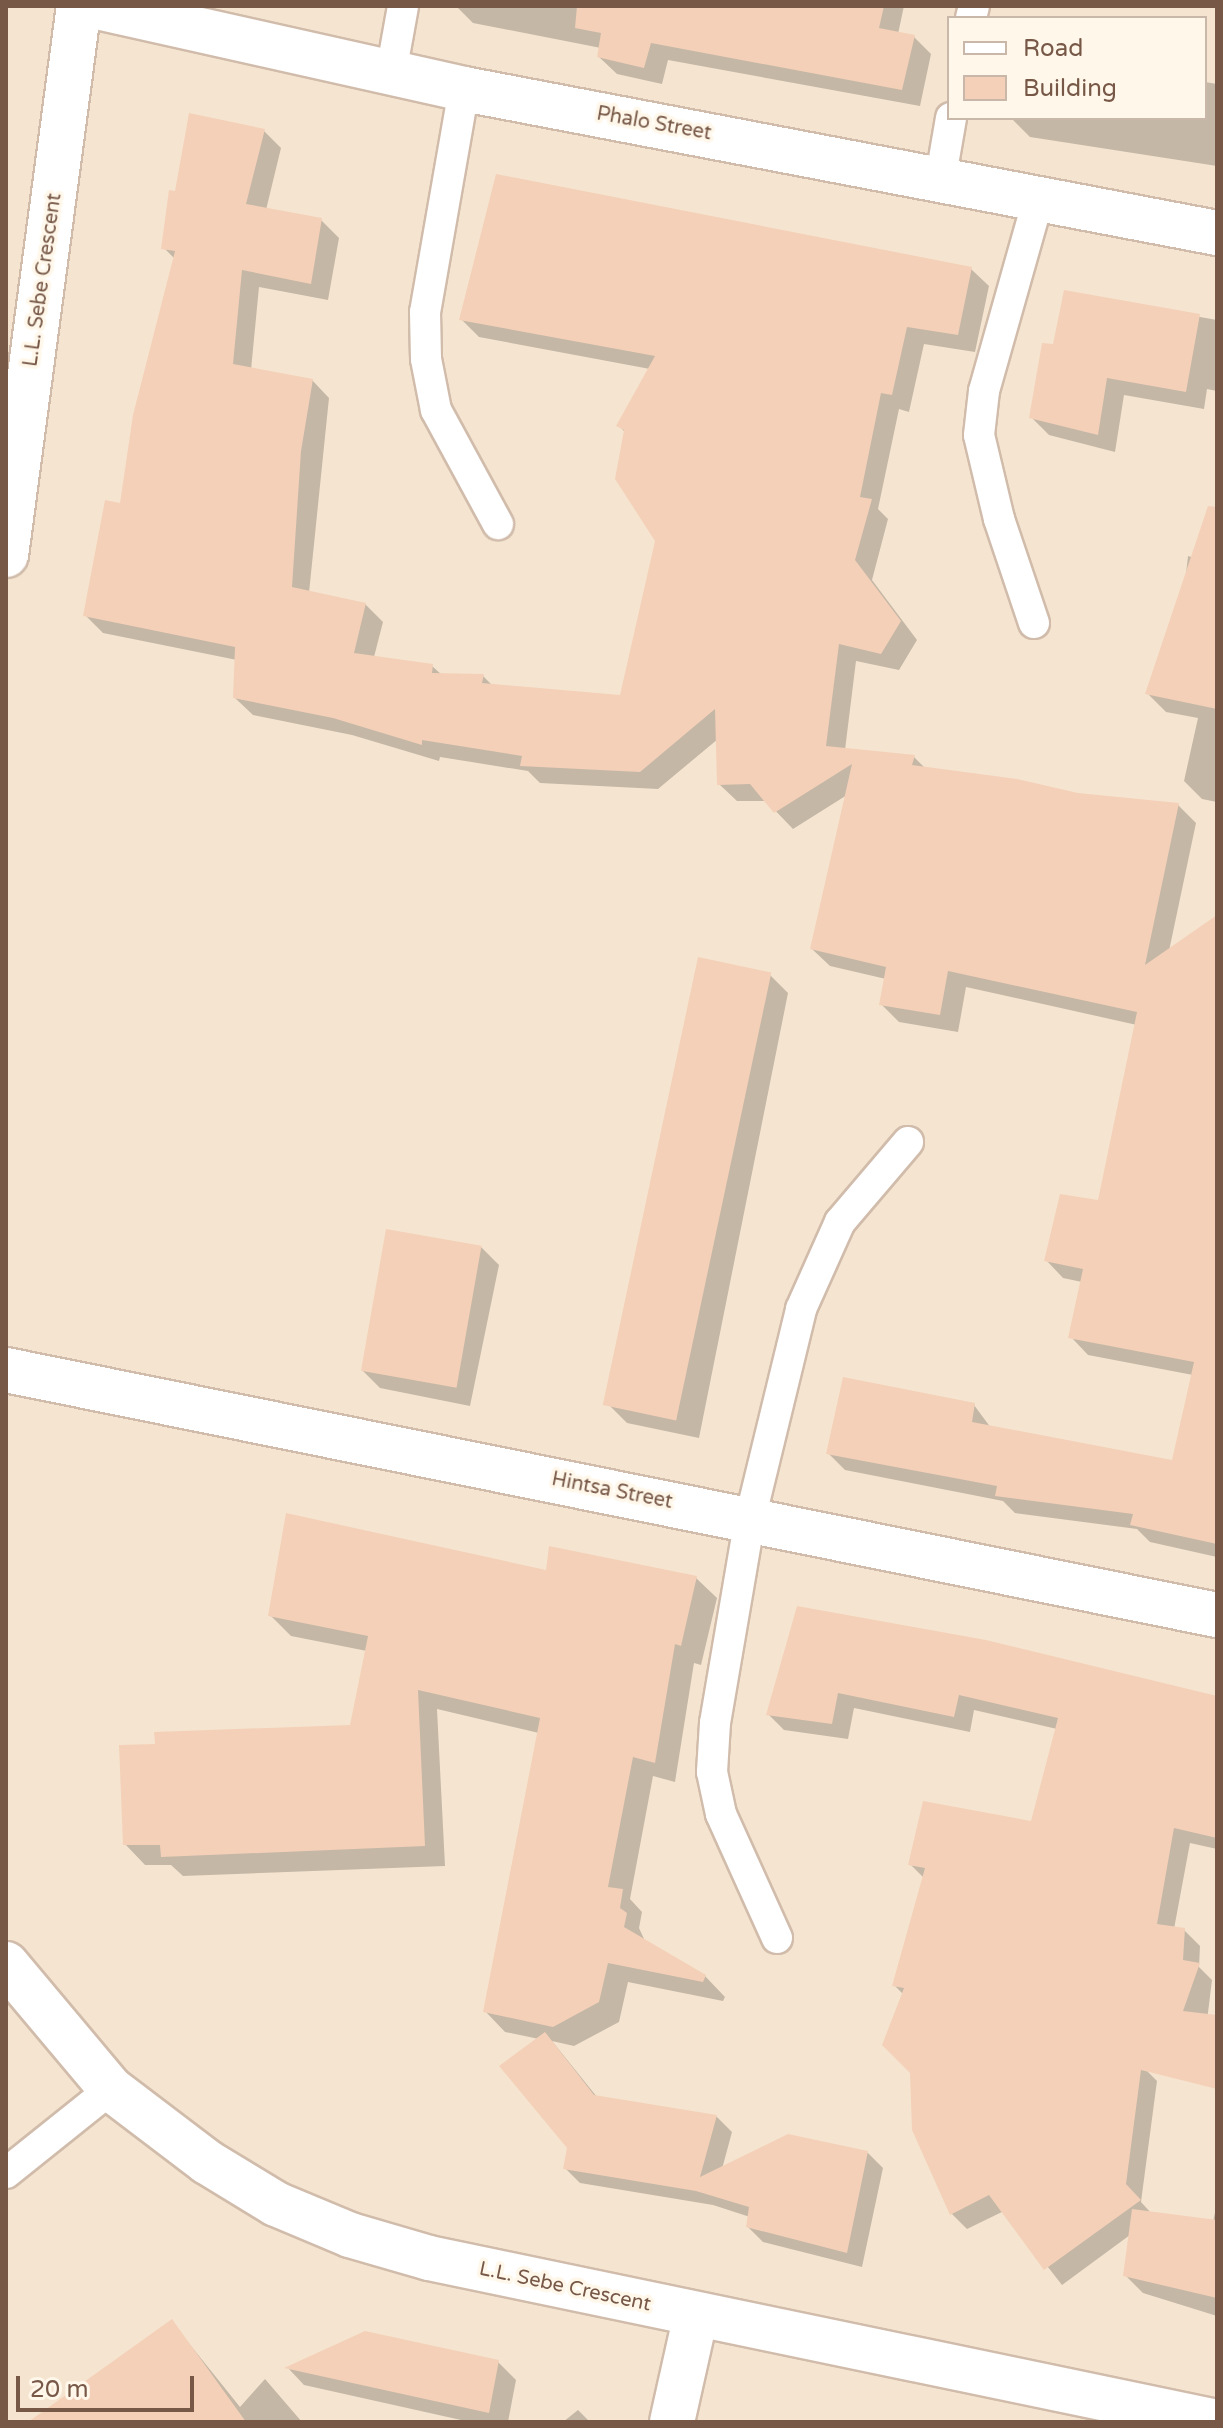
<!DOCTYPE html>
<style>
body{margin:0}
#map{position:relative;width:1223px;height:2428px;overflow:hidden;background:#fdf3e2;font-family:"Varela Round",sans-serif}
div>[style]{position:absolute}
.residential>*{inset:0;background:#f5e5d0}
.shadow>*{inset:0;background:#0003}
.building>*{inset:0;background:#f4d0b8;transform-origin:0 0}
.roads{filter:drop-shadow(2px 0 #d1bcab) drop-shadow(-2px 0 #d1bcab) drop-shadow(0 2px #d1bcab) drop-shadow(0 -2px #d1bcab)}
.lane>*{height:30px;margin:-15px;padding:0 15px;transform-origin:15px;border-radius:15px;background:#fff}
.street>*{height:44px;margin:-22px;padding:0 22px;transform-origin:22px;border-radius:22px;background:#fff}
span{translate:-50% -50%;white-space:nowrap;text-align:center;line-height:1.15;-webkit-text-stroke:7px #fff7ea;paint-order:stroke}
.street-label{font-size:20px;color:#775847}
.frame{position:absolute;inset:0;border:8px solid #775847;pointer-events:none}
.legend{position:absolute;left:947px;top:16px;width:260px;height:104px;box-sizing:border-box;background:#fff7ea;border:2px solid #c9b7a9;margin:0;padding:10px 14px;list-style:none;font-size:24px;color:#775847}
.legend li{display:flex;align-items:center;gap:16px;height:40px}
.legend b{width:40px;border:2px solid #c9b7a9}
.scale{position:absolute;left:16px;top:2376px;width:178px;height:36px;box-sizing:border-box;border:4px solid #775847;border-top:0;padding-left:10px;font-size:24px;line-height:28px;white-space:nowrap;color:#775847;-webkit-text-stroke:6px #fff7ea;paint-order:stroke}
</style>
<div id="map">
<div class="residential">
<i style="clip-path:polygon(evenodd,6px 6px,1217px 6px,1217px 2422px,6px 2422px,6px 6px,949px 18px,1205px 18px,1205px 118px,949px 118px,949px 18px)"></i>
</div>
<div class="shadow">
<i style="clip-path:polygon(456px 6px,904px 6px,898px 34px,914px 37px,931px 54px,920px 106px,668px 60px,662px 84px,617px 74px,599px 57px,601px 48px,473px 23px)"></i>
<i style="clip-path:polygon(1205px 82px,1217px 84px,1217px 166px,1030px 137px,1013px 120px,1205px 118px)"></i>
<i style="clip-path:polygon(264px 131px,281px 148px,266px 210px,321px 220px,339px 238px,328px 300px,259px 287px,251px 370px,312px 380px,329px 398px,309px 593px,365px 604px,383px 622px,374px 657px,432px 666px,442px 675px,483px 676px,493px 686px,621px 697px,657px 540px,625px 432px,618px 425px,650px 369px,479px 337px,461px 319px,971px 269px,989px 286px,975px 352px,924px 344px,909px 412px,899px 409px,878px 509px,888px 519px,872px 580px,917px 640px,899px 670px,856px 661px,845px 750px,914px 757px,926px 769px,1078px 795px,1178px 805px,1196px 823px,1169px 951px,1217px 940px,1217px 1557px,1150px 1542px,1137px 1529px,1015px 1513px,1003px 1501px,845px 1470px,828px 1453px,974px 1405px,991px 1428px,1174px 1463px,1193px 1375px,1088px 1355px,1071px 1337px,1082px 1282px,1063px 1278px,1046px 1260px,1100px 1203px,1137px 1025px,966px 987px,958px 1032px,899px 1022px,881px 1004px,886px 979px,830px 966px,812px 949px,847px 795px,793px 829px,766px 801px,737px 801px,719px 784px,718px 739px,658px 789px,540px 783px,528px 771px,440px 757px,439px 761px,352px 735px,253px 715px,235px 698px,237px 660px,103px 633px,86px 616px,122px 505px,175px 259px,164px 248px,177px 193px)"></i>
<i style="clip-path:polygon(1065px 293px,1217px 320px,1217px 391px,1207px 389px,1204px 409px,1124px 395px,1115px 452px,1049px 435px,1031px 417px,1055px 346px)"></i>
<i style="clip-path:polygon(1188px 556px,1217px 565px,1217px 802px,1202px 799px,1184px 781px,1198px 718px,1166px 712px,1148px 694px,1185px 583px)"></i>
<i style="clip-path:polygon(770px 975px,788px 993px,699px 1438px,627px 1423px,609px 1405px)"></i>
<i style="clip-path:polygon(481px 1247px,499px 1265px,470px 1406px,380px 1388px,362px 1370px)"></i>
<i style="clip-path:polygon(548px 1573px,696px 1578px,717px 1598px,701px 1665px,694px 1663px,675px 1782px,653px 1776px,630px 1899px,642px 1912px,639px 1928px,645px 1941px,705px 1976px,725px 1997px,723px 2001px,628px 1982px,619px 2022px,574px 2046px,552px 2041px,597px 2097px,717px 2117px,732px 2132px,722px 2169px,868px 2153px,883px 2168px,862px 2267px,763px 2242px,748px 2227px,750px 2217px,713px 2205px,580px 2183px,565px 2168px,569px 2148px,539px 2039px,505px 2032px,485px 2011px,539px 1733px,437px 1709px,445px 1866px,183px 1876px,171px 1865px,145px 1865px,125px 1844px,352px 1727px,367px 1651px,291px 1636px,270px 1615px)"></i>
<i style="clip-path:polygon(798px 1608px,1217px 1698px,1217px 1849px,1190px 1843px,1174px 1929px,1184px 1930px,1200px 1946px,1199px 1967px,1212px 1980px,1206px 2029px,1140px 2064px,1157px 2081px,1141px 2202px,1152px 2214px,1213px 2222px,1217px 2203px,1217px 2316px,1143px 2293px,1125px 2275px,1130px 2235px,1062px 2285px,1004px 2211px,967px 2229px,952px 2214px,912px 2072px,904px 1995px,894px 1985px,925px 1879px,910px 1864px,1033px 1824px,1057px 1729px,974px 1710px,970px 1732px,854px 1708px,848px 1739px,784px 1730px,768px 1714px)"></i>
<i style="clip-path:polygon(171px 2321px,240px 2407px,265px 2379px,302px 2422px,31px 2422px)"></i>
<i style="clip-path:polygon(498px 2362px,516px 2380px,508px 2422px,470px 2422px,304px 2385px,288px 2368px)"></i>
<i style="clip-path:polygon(578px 2410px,590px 2422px,563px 2422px)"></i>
</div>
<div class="building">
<i style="clip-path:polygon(577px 6px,884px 6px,879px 28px,915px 35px,902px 90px,651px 43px,644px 68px,597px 57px,601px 33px,575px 28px)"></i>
<i style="clip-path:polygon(189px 113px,265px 129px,246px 204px,322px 218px,311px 284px,242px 270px,233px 364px,313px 379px,301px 451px,292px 587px,366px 603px,354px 653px,433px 664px,432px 673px,484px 674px,482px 683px,620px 695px,655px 541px,615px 479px,624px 430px,616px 426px,655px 356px,459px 320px,496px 174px,972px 267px,958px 335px,907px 327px,892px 395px,881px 393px,860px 497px,872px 499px,855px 560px,901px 621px,881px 654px,839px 644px,826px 746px,915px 755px,912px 765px,1017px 779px,1078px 793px,1179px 803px,1145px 965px,1217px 915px,1217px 1544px,1130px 1525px,1133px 1514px,995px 1496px,997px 1486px,826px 1454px,843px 1377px,975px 1403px,972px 1422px,1172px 1460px,1194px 1362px,1068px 1338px,1083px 1269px,1044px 1261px,1060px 1194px,1098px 1200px,1137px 1012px,948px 971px,940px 1015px,879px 1005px,886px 967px,810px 949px,852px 764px,774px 813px,750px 784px,717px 785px,715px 709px,640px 772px,520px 766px,522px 756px,422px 740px,422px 745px,333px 718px,233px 698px,235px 647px,83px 616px,105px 500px,120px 503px,133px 415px,175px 251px,161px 249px,169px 190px,175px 191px)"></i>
<i style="clip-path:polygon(1064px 290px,1200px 314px,1186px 392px,1107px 378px,1098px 435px,1029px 418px,1042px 343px,1053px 344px)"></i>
<i style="clip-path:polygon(1208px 506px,1217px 507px,1217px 709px,1145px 694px)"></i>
<i style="left:698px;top:957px;width:75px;height:458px;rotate:12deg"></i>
<i style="left:386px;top:1229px;width:97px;height:144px;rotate:10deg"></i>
<i style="clip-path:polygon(286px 1513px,546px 1570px,549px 1546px,697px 1576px,681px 1646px,675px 1644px,655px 1763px,633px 1757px,608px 1887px,623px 1889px,620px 1908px,627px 1913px,624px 1927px,706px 1975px,703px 1982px,608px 1963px,599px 2002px,553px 2027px,483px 2012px,540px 1718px,418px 1690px,425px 1846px,161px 1857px,160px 1845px,123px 1845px,119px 1745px,155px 1744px,154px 1732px,350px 1725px,368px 1636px,268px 1616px)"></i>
<i style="clip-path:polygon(797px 1606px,986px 1640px,1217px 1696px,1217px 1838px,1174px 1828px,1157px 1924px,1185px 1928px,1183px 1960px,1200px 1963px,1183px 2011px,1217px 2015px,1217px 2089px,1141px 2070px,1126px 2184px,1141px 2200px,1044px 2270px,989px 2195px,950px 2215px,912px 2130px,910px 2073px,882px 2045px,904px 1988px,892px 1986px,925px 1868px,908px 1865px,923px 1801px,1031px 1821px,1058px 1718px,959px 1695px,954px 1717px,838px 1693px,832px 1724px,766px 1715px)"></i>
<i style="clip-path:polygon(545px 2032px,594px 2095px,717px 2115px,700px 2177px,788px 2134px,868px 2151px,847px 2253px,746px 2227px,749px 2207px,696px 2191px,563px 2169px,567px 2148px,499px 2066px)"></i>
<i style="clip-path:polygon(1132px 2209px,1217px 2220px,1217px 2298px,1123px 2276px)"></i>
<i style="clip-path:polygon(172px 2319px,246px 2422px,28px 2422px)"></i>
<i style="clip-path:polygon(365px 2331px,499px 2360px,489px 2413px,284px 2368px)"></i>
</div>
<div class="roads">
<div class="lane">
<i style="left:971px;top:18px;width:12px;rotate:-76deg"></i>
<i style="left:391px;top:73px;width:68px;rotate:-79.8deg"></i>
<i style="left:464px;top:89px;width:226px;rotate:99.9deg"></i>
<i style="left:425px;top:312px;width:47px;rotate:88.8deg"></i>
<i style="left:426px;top:359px;width:52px;rotate:78.9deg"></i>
<i style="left:436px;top:410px;width:130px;rotate:61.5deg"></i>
<i style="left:941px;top:176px;width:59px;rotate:-80.2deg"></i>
<i style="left:1034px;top:623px;width:110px;rotate:-108.6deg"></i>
<i style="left:999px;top:519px;width:86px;rotate:-103.4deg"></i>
<i style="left:979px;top:435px;width:44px;rotate:-83.5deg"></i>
<i style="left:984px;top:391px;width:202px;rotate:-74.2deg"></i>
<i style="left:777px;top:1938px;width:136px;rotate:-114.3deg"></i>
<i style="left:721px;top:1814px;width:43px;rotate:-102.1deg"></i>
<i style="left:712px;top:1772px;width:49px;rotate:-86.5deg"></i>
<i style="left:715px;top:1723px;width:207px;rotate:-80.3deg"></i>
<i style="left:750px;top:1519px;width:216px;rotate:-76.3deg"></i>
<i style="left:801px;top:1309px;width:95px;rotate:-65.9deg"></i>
<i style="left:840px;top:1222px;width:105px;rotate:-49.6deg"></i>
<i style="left:6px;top:2173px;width:134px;rotate:-38.7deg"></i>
</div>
<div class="street">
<i style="left:93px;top:6px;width:380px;rotate:12.6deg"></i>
<i style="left:464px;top:89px;width:767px;rotate:10.83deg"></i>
<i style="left:6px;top:555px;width:554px;rotate:-82.43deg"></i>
<i style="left:6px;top:1370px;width:1236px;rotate:11.44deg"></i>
<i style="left:6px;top:1964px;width:163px;rotate:50deg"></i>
<i style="left:111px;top:2089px;width:121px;rotate:37.2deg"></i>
<i style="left:207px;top:2162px;width:81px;rotate:31.3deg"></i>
<i style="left:276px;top:2204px;width:80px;rotate:22.7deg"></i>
<i style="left:350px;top:2235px;width:82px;rotate:16.2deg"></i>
<i style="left:429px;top:2258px;width:805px;rotate:11.76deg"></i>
<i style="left:672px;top:2422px;width:110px;rotate:-77.4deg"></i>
</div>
</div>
<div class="street-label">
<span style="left:654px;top:124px;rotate:10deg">Phalo Street</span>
<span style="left:43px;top:280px;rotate:-82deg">L.L. Sebe Crescent</span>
<span style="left:612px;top:1491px;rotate:11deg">Hintsa Street</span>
<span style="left:565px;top:2287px;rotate:12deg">L.L. Sebe Crescent</span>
</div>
<div class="frame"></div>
<ul class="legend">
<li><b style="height:10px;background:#fff"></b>Road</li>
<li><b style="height:22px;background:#f4d0b8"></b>Building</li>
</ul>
<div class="scale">20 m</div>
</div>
